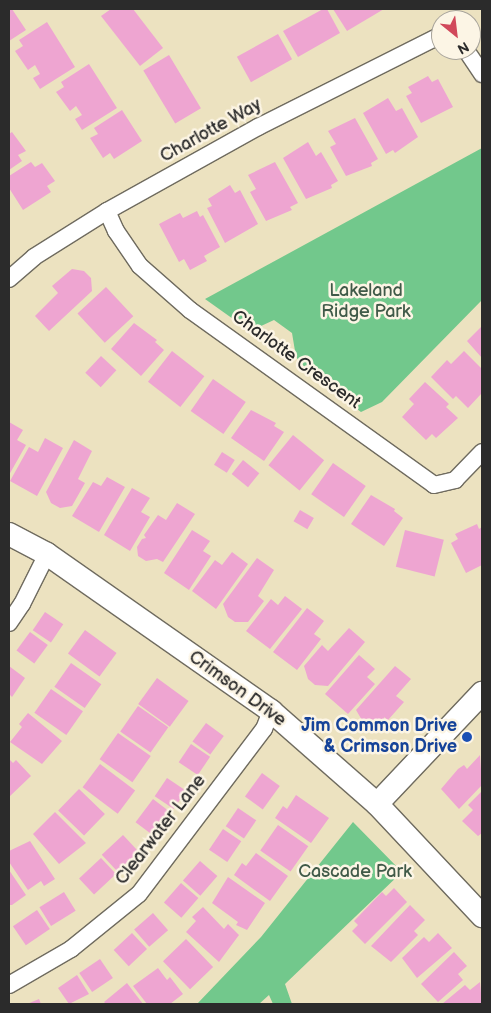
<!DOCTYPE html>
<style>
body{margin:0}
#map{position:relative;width:491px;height:1013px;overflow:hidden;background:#ece2c0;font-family:"Balsamiq Sans",sans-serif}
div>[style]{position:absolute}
.green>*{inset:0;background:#72c88c}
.building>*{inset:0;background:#eea5d1;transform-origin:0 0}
.roads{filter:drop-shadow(1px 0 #6f6b5f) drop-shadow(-1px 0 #6f6b5f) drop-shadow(0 1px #6f6b5f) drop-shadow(0 -1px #6f6b5f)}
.street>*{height:16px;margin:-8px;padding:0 8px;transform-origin:8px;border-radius:8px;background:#fff}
.secondary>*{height:22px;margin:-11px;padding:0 11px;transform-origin:11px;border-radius:11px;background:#fff}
.dots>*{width:14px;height:14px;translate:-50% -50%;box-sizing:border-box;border:2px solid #fcf5e5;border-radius:50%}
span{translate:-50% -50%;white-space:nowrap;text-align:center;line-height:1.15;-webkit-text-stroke:5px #fcf5e5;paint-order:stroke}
.street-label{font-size:18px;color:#2b2b2b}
.park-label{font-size:18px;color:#405a48}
.transit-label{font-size:18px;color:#164399;font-weight:700}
.right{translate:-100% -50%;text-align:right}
.frame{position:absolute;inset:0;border:10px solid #2b2b2b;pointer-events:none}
.north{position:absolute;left:431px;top:10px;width:50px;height:50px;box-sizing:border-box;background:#fcf5e5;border:1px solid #a8a49b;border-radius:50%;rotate:151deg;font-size:14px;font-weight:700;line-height:20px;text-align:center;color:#2b2b2b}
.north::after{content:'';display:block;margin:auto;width:18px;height:22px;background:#d1495b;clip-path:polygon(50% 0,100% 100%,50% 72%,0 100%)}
</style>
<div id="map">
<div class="green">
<i style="clip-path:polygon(482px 148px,482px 300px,382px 402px,361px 412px,313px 377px,296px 357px,292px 333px,274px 320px,250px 331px,205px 299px)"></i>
<i style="clip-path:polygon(353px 822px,402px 872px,285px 984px,292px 1004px,273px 1004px,269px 995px,259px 1004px,197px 1004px,261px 937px)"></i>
</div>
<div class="building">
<i style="clip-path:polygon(9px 9px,12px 9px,26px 30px,9px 41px)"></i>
<i style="clip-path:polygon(111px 9px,133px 9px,163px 48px,140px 66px,101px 16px)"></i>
<i style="clip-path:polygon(323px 9px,327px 9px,340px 33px,298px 57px,283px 31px)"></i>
<i style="clip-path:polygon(333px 9px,384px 9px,347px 31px)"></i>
<i style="clip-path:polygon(47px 22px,75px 67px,40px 89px,33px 78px,40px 74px,35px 65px,28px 70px,15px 51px,23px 46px,19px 40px)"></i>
<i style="left:278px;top:34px;width:29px;height:47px;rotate:61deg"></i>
<i style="left:169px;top:55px;width:62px;height:30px;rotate:59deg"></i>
<i style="clip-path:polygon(89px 64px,117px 108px,82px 130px,75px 119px,82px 115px,76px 106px,70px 111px,56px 92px,64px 87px,61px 82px)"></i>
<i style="clip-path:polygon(428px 76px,432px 82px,438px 79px,453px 107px,421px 123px,406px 96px,412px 93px,408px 87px)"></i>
<i style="clip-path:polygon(388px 98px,396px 111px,402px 108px,418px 137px,395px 153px,393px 150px,386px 154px,363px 113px)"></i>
<i style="clip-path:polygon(122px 110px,142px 141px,114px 159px,110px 153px,103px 158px,90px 138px,98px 134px,94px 128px)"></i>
<i style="clip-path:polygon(355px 118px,378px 159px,371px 163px,372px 166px,346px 176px,330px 147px,336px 144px,328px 131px)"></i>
<i style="clip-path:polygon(12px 132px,26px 151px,18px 155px,22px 161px,9px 170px,9px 134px)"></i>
<i style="clip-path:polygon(308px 142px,316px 156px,321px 152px,338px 181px,331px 185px,332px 188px,306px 199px,283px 158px)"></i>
<i style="clip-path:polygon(31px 162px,35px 167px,42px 163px,55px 181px,47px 186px,51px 192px,23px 210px,9px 188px,9px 176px)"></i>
<i style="clip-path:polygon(275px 162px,298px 203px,290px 207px,292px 210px,266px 221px,250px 192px,256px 189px,248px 175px)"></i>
<i style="clip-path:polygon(230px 185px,235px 193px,240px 190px,258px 224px,225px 243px,207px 208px,212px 206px,208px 199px)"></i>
<i style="clip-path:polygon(197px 211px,200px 217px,203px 215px,220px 247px,204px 256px,207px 261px,190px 270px,184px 259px,179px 262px,159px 224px,180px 213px,183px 218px)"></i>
<i style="clip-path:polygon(72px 269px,84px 271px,91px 278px,92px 291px,49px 331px,35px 316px,58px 293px,52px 286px)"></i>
<i style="left:106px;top:287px;width:40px;height:39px;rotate:47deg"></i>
<i style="clip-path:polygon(134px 323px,157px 340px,155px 342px,164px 350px,141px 376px,111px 349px)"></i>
<i style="clip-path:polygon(482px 326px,482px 358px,467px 341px)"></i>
<i style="left:172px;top:351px;width:41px;height:39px;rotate:38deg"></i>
<i style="clip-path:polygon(464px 351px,482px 369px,481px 394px,468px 408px,456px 396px,453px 399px,431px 377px,447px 360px,451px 364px)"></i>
<i style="left:101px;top:356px;width:21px;height:23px;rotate:43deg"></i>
<i style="left:213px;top:379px;width:40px;height:39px;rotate:35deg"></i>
<i style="clip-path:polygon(425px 382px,449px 404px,446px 407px,458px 418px,436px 438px,432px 434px,426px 440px,402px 417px,414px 404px,409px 399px)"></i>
<i style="clip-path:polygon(251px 410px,276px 423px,274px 426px,284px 432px,264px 461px,231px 438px)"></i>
<i style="clip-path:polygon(9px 422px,23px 430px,17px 440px,26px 445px,9px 475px)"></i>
<i style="left:293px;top:435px;width:40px;height:39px;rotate:39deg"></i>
<i style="clip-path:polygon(45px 438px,63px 448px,37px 496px,10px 481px,29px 447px,38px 452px)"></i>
<i style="clip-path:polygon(74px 440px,92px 451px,78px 479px,85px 483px,72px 506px,60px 508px,51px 503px,46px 492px)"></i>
<i style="left:222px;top:452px;width:15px;height:15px;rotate:32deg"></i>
<i style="left:243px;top:460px;width:21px;height:18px;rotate:39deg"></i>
<i style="left:333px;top:463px;width:40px;height:38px;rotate:35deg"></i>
<i style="clip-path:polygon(107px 477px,125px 487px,99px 532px,72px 516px,93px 482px,101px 486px)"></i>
<i style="clip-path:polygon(132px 488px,150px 498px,141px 512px,150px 517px,130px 551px,104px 535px)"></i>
<i style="clip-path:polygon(371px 495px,395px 509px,394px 511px,403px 518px,384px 546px,351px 524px)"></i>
<i style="clip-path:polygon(177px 503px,195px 514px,163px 562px,157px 559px,146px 561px,138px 556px,137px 547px,142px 539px,146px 538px,144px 535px,158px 515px,166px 520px)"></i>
<i style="left:300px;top:510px;width:16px;height:13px;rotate:30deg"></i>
<i style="clip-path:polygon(477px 524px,479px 529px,482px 527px,482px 565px,466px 573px,451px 543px,458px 539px,455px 534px)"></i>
<i style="clip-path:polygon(192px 530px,210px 541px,203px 551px,211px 556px,189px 590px,164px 573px)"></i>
<i style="left:405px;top:530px;width:40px;height:38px;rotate:14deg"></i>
<i style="clip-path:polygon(232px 552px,248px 564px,216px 609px,192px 591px,215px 560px,222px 565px)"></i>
<i style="clip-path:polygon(257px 558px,274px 570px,258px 596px,264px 601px,248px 622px,235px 622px,228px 617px,223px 604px)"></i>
<i style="clip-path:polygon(285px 596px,302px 609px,270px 649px,246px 631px,271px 599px,278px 605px)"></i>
<i style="clip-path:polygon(307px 608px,324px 621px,314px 634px,321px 639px,297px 670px,273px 652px)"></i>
<i style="left:45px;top:612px;width:22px;height:22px;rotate:34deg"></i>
<i style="clip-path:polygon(349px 628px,365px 642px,328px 686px,315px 685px,308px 679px,304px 666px,322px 645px,328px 651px)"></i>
<i style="left:85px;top:630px;width:39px;height:29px;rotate:36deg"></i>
<i style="left:30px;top:632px;width:22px;height:23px;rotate:36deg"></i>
<i style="clip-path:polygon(359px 655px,375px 669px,367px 677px,375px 684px,348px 714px,325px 694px)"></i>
<i style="left:71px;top:663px;width:37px;height:29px;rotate:35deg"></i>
<i style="clip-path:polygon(9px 666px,25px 678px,12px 697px,9px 694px)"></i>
<i style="clip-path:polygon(395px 666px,411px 679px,396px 696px,404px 702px,388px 720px,384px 717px,385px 724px,379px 731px,369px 732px,356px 710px)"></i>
<i style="left:157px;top:678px;width:39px;height:32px;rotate:36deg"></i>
<i style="left:51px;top:689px;width:39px;height:29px;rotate:35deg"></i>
<i style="left:138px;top:706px;width:37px;height:31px;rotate:35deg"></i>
<i style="clip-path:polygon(28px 713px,62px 741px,42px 764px,10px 742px,22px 727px,19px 724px)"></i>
<i style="left:206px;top:723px;width:22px;height:23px;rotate:36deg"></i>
<i style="left:118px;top:733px;width:40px;height:32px;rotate:35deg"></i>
<i style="left:191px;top:744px;width:23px;height:22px;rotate:34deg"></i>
<i style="clip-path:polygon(480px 755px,482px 785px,459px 809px,441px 789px,458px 769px,464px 765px,467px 769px)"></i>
<i style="clip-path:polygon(9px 759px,13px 763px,16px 760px,31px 776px,9px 797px)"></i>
<i style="left:100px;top:764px;width:44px;height:29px;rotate:37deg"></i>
<i style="left:262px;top:773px;width:22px;height:29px;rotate:36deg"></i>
<i style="left:167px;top:778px;width:23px;height:22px;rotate:34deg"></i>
<i style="left:79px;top:789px;width:36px;height:30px;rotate:44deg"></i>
<i style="clip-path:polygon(482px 791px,482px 833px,478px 836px,462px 821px,473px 810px,468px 805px)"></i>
<i style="clip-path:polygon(296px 795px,329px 818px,311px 843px,275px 818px,283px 806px,287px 809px)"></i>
<i style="left:153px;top:799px;width:21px;height:29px;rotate:37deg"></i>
<i style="left:238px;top:808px;width:22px;height:22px;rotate:34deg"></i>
<i style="clip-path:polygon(55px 812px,86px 843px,59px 864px,33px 834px)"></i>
<i style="left:278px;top:825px;width:37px;height:31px;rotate:35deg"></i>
<i style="left:223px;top:829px;width:22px;height:25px;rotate:34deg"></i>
<i style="left:123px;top:835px;width:23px;height:29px;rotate:47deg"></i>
<i style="clip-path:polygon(30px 841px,55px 879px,44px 886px,41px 881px,28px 890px,9px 862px,9px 851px)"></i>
<i style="clip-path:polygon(256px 853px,288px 876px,270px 901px,234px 875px,242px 863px,246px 866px)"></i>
<i style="left:101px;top:858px;width:22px;height:30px;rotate:47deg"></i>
<i style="left:200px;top:861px;width:23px;height:26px;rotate:41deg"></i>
<i style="clip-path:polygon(9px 870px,26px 895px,12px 905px,9px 905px)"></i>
<i style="clip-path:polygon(228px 877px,265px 903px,247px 930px,236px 925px,238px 922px,212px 903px)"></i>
<i style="left:181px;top:883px;width:23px;height:26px;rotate:41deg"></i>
<i style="clip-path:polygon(394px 888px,407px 902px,365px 944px,352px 931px,358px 925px,354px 921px,382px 892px,386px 896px)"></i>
<i style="left:64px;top:892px;width:22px;height:29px;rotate:58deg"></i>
<i style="clip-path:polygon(410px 905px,425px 920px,414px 931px,418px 935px,391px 962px,371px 946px)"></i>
<i style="clip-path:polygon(203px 907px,224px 929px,228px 924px,239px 935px,219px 962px,186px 932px,196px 921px,192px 917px)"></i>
<i style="left:37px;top:910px;width:23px;height:29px;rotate:56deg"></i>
<i style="left:153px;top:913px;width:23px;height:25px;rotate:49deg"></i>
<i style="left:132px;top:933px;width:22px;height:25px;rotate:47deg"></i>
<i style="clip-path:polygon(438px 933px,452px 948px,417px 978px,402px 958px,424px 937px,429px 942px)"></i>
<i style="left:186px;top:939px;width:39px;height:32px;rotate:46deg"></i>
<i style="clip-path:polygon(454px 952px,467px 966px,458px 974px,463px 980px,438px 1002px,421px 984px)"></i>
<i style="left:100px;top:959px;width:23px;height:25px;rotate:56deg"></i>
<i style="clip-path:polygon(158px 968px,167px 980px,170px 977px,183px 994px,170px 1004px,147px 1004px,133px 986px)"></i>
<i style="clip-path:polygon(77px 975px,89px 994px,69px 1004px,58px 988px)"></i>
<i style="clip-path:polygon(480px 982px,482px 1004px,442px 1004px,465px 985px,470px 990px)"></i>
<i style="clip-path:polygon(127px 983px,143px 1004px,106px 1004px,104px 1002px)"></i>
<i style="clip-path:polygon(39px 999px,41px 1004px,27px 1004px)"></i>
</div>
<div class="roads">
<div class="street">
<i style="left:466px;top:50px;width:29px;rotate:56deg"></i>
<i style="left:107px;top:211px;width:22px;rotate:66deg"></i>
<i style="left:116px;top:231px;width:42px;rotate:55.6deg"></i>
<i style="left:140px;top:266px;width:67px;rotate:41.3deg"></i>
<i style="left:190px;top:310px;width:300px;rotate:35.6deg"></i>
<i style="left:434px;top:485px;width:22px;rotate:-13deg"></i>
<i style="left:455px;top:480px;width:39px;rotate:-46deg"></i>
<i style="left:9px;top:279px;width:33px;rotate:-41deg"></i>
<i style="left:34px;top:257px;width:86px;rotate:-32.2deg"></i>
<i style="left:107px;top:211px;width:173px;rotate:-29.1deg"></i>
<i style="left:258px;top:127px;width:205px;rotate:-26.7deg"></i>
<i style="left:9px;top:623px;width:23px;rotate:-56deg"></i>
<i style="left:22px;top:604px;width:56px;rotate:-63.4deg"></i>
<i style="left:9px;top:985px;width:72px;rotate:-30.1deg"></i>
<i style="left:71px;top:949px;width:87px;rotate:-39deg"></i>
<i style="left:139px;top:894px;width:207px;rotate:-52.9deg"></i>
<i style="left:264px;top:729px;width:19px;rotate:-69deg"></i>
</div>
<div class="secondary">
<i style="left:9px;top:534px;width:43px;rotate:27.8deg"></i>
<i style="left:47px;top:554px;width:274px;rotate:35deg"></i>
<i style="left:271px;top:711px;width:141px;rotate:41.3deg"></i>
<i style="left:377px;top:804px;width:154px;rotate:46.8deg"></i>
<i style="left:377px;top:804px;width:153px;rotate:-46.6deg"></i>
</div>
</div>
<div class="dots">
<i style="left:467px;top:737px;background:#1a4fb4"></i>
</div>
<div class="street-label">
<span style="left:211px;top:131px;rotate:-29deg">Charlotte Way</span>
<span style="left:296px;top:360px;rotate:36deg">Charlotte Crescent</span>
<span style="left:237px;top:689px;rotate:36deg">Crimson Drive</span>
<span style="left:161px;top:830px;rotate:-52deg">Clearwater Lane</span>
</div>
<div class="park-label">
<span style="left:366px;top:302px">Lakeland<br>Ridge Park</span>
<span style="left:355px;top:872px">Cascade Park</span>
</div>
<div class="transit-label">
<span class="right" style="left:457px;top:737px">Jim Common Drive<br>&amp; Crimson Drive</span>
</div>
<div class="frame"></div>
<div class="north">N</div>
</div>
